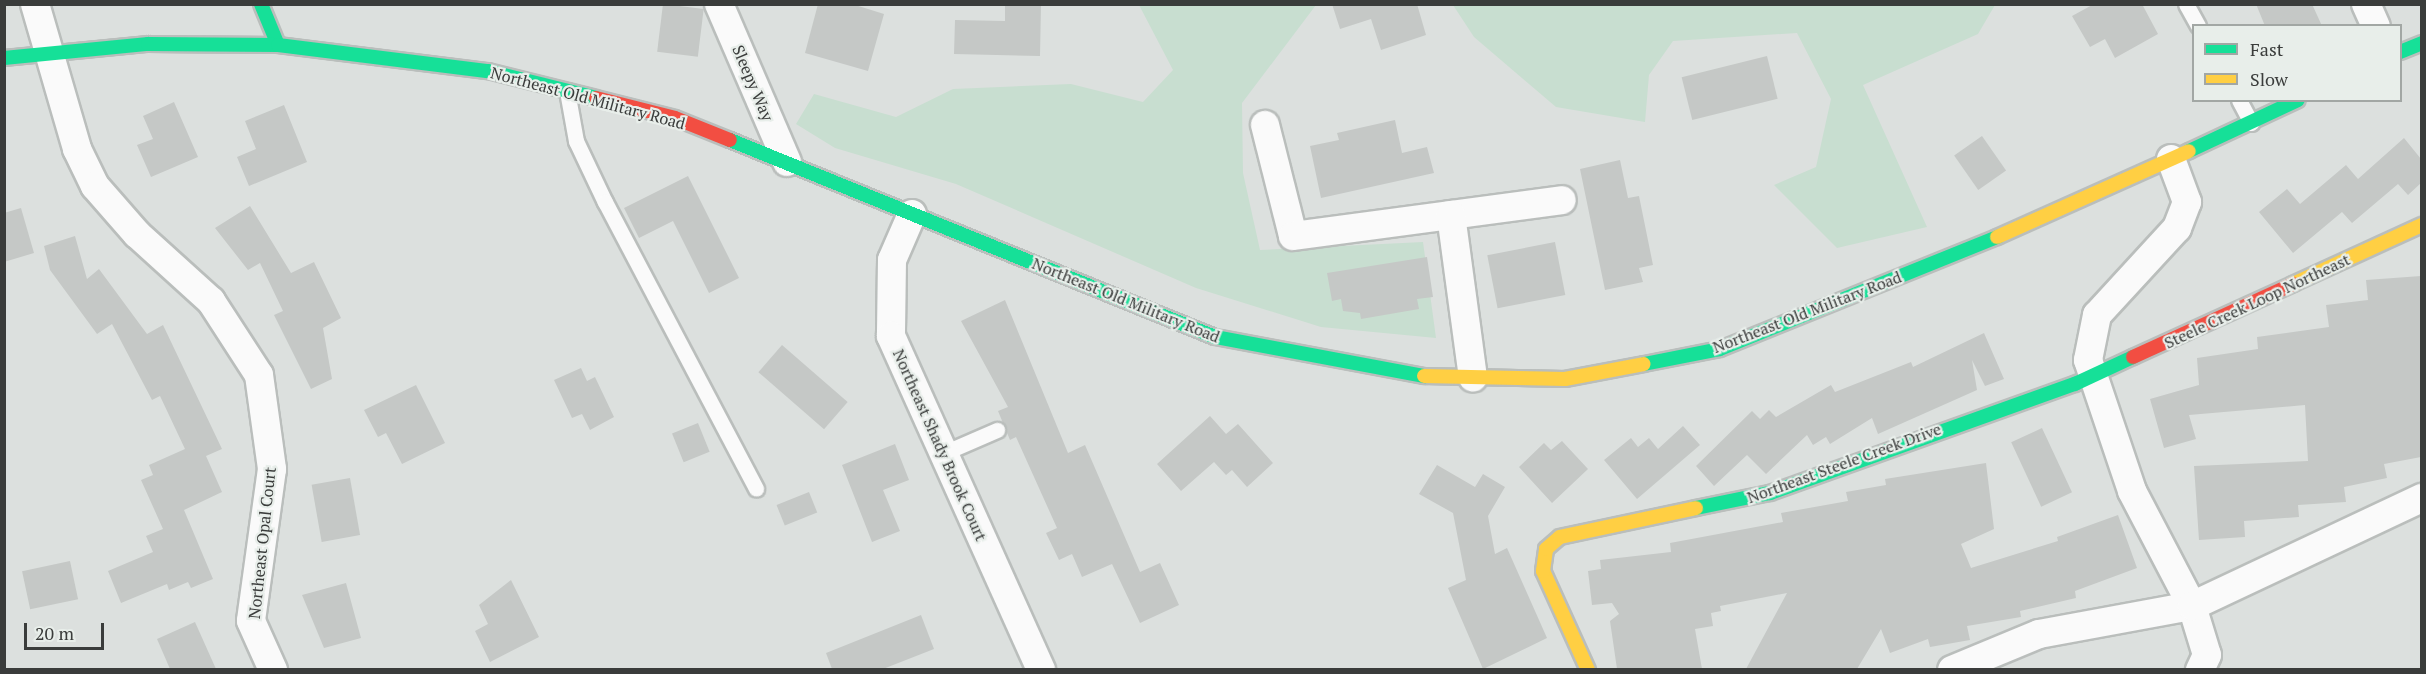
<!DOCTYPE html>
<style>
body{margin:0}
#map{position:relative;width:2426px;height:674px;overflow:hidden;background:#dce0de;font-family:"PT Serif",serif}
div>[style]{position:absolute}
.green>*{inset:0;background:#c8ded0}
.building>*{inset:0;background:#c5c8c6;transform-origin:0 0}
.roads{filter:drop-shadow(2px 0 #babebc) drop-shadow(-2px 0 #babebc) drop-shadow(0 2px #babebc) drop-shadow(0 -2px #babebc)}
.lane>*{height:15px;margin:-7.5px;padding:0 7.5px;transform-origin:7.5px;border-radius:7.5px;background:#fafafa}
.street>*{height:28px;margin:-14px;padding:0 14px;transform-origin:14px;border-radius:14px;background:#fafafa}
.fast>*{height:14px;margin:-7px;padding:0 7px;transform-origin:7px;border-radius:7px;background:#16e098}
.slow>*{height:14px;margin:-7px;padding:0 7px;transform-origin:7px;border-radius:7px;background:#ffcf43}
.jam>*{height:14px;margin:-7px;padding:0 7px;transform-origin:7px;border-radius:7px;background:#f24e42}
span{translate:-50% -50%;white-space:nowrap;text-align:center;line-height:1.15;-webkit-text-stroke:4.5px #e8eeea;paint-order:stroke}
.street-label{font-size:16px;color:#3a3c3b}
.frame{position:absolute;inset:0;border:6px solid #3a3c3b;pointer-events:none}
.legend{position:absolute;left:2192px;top:24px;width:210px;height:78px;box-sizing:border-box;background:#e8eeea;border:2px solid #a2a7a4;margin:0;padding:8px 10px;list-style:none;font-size:18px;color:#3a3c3b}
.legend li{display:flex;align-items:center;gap:12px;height:30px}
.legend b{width:30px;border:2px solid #a2a7a4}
.scale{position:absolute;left:24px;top:623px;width:80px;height:27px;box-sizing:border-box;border:3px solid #3a3c3b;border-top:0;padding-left:8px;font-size:18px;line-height:21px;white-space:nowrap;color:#3a3c3b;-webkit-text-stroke:4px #e8eeea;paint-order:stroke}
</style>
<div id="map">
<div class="green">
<i style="clip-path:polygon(1139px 5px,1316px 5px,1242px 103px,1243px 173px,1260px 250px,1423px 242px,1436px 338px,1321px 327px,1196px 288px,956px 184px,835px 148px,796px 124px,814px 94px,896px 117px,953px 89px,1071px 84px,1143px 102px,1173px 70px)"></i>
<i style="clip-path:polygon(1453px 5px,1995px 5px,1978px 34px,1863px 85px,1927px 227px,1837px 248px,1774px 185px,1816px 167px,1831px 99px,1797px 33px,1673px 41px,1649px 75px,1645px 122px,1556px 107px,1474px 37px)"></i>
</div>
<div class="building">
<i style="left:663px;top:4px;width:41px;height:48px;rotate:7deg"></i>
<i style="clip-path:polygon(818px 4px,852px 4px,884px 14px,868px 71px,805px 53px)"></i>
<i style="clip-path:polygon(1005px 4px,1041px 4px,1040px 56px,954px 54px,955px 20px,1005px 21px)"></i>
<i style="clip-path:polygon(1332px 4px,1417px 4px,1426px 35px,1381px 50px,1371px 19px,1340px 29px)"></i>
<i style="clip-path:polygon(2094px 4px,2142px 4px,2158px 34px,2115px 58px,2105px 39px,2090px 47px,2072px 16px)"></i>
<i style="clip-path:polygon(2256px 4px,2312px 4px,2322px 26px,2265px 26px)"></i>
<i style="left:1767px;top:56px;width:44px;height:88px;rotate:76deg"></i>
<i style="clip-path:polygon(174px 102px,198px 157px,151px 177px,137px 145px,153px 139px,143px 116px)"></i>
<i style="clip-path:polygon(284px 105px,307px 162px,249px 186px,237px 157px,256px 149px,245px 121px)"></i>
<i style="clip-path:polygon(1395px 120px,1402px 153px,1427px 147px,1434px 173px,1321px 198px,1310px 146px,1339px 140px,1337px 133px)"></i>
<i style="left:1982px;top:136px;width:42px;height:34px;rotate:55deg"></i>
<i style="clip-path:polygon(2404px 138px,2421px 159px,2421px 183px,2408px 195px,2398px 184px,2352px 223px,2342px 212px,2293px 253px,2259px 212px,2287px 189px,2300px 204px,2346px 165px,2358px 179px)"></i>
<i style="clip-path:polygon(1620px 160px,1628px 198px,1639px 196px,1653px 265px,1639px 268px,1643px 282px,1605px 290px,1580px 169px)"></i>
<i style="clip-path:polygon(688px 176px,739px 278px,709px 293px,673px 221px,639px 238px,624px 208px)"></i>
<i style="clip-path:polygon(250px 206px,291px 273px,314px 262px,341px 318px,323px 328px,332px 379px,311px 389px,274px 315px,283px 311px,260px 263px,248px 270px,215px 228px)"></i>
<i style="clip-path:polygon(21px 208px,34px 253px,4px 262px,4px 213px)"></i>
<i style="clip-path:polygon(75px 236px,87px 279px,99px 269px,147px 334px,163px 325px,222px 449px,206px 456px,222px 492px,184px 510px,213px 579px,191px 588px,188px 582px,169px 590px,167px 584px,121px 603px,108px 571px,153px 552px,146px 536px,163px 529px,141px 480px,153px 475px,149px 465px,185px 449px,160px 396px,152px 400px,112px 324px,97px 334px,50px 270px,44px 246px)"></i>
<i style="left:1555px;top:242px;width:54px;height:69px;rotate:79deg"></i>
<i style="clip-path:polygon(1427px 257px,1433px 297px,1417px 299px,1419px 309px,1361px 319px,1360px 313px,1343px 311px,1341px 299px,1332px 301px,1327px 273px)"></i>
<i style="clip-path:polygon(2421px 276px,2421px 457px,2384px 464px,2387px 478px,2344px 487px,2346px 502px,2298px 505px,2299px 517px,2244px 521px,2245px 537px,2199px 540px,2194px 466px,2308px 461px,2305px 405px,2189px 415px,2196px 439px,2164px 448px,2150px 399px,2199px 385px,2197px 358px,2258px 349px,2257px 337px,2329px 327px,2326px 305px,2368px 300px,2366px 280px)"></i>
<i style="clip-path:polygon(1005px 300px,1068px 453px,1085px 445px,1140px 572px,1160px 563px,1179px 605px,1140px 623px,1112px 564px,1082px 577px,1072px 554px,1059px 560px,1046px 533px,1057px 528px,1016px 437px,1010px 440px,998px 411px,1008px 407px,961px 321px)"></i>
<i style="clip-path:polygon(1984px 333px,2004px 379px,1985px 386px,1972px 360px,1977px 390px,1878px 434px,1872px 418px,1830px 444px,1826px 437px,1813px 445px,1807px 435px,1766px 474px,1747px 455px,1714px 486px,1696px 466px,1752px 411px,1760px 419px,1769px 410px,1776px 417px,1831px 385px,1835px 392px,1911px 362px,1913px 367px)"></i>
<i style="left:782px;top:345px;width:87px;height:36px;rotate:41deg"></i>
<i style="clip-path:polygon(581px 368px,587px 381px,595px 377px,614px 417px,590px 430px,582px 414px,572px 418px,554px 380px)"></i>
<i style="clip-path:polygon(416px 385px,445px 443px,402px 464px,386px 433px,378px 437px,364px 410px)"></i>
<i style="clip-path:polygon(1210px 416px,1226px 434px,1238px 424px,1273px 463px,1247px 487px,1232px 470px,1226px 475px,1214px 462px,1181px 491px,1157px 464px)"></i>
<i style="left:698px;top:423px;width:31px;height:28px;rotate:68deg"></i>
<i style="clip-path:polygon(1683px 426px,1700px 445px,1637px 499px,1604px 460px,1631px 438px,1638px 447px,1649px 438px,1658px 449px)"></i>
<i style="left:2042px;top:428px;width:71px;height:34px;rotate:65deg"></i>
<i style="clip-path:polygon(1562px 441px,1588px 469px,1552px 503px,1519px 467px,1544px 443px,1551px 450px)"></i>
<i style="clip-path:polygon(895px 444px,909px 480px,883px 490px,900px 531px,872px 542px,842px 465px)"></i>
<i style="clip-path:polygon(1986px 463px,1994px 529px,1961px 544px,1971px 568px,2058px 541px,2057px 537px,2118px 515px,2137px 568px,2075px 591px,2076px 598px,2020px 611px,2021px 617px,1967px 626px,1970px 640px,1930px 647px,1928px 639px,1890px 653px,1881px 629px,1857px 669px,1746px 669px,1787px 593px,1720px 606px,1721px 611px,1711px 613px,1713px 626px,1695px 629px,1702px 669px,1617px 669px,1610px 621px,1619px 614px,1612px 603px,1592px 605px,1588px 571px,1601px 569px,1600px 560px,1671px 552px,1670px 543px,1783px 522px,1781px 513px,1848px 501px,1846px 492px,1886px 485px,1885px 479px)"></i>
<i style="clip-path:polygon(1437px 465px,1475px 487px,1483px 474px,1505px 487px,1488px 516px,1495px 554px,1507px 548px,1547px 638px,1483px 669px,1448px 588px,1466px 580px,1453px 513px,1419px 494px)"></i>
<i style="left:350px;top:478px;width:58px;height:39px;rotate:80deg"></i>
<i style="left:809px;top:492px;width:22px;height:35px;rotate:68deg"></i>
<i style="left:70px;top:561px;width:39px;height:49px;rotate:78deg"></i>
<i style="clip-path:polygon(511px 580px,539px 637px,490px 662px,475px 631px,488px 624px,479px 605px)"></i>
<i style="clip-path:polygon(346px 583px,361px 638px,324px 648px,302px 595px)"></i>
<i style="clip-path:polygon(921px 615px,934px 649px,883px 669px,832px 669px,826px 653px)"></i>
<i style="clip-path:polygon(195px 622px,216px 669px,170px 669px,157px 639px)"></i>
</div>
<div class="roads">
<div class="lane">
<i style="left:2186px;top:4px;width:25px;rotate:61deg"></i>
<i style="left:567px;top:91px;width:51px;rotate:79.8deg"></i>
<i style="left:576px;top:141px;width:68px;rotate:64.6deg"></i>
<i style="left:605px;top:202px;width:324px;rotate:62.2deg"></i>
<i style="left:2239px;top:100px;width:26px;rotate:62deg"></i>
<i style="left:944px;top:453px;width:58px;rotate:-23.5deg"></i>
</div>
<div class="street">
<i style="left:35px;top:4px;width:151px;rotate:73.8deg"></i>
<i style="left:77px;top:149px;width:41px;rotate:64.1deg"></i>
<i style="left:95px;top:186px;width:64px;rotate:48.8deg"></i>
<i style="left:137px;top:234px;width:100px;rotate:42.2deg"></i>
<i style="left:211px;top:301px;width:88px;rotate:57deg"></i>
<i style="left:259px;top:375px;width:95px;rotate:82.1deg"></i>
<i style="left:272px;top:469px;width:153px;rotate:97.9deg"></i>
<i style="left:251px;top:621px;width:54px;rotate:65.8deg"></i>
<i style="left:719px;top:4px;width:172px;rotate:66.7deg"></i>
<i style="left:2366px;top:4px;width:24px;rotate:66deg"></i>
<i style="left:1265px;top:125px;width:114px;rotate:75.8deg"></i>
<i style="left:1293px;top:236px;width:271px;rotate:-7.6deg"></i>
<i style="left:2171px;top:159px;width:46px;rotate:69.6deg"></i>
<i style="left:2187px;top:202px;width:28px;rotate:111deg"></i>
<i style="left:2177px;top:228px;width:118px;rotate:132.6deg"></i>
<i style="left:2097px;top:315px;width:46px;rotate:101.3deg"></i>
<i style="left:2088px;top:360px;width:138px;rotate:71.4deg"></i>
<i style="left:2132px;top:491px;width:130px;rotate:62.4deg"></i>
<i style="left:2192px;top:606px;width:51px;rotate:73deg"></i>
<i style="left:2207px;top:655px;width:17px;rotate:115deg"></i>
<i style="left:912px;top:214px;width:50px;rotate:113.5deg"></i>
<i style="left:892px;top:260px;width:76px;rotate:90.8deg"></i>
<i style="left:891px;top:336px;width:366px;rotate:65.8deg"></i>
<i style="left:1451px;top:215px;width:164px;rotate:82.3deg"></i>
<i style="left:1952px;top:670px;width:94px;rotate:-22.5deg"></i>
<i style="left:2039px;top:634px;width:156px;rotate:-10.4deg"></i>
<i style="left:2192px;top:606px;width:254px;rotate:-25.2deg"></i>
</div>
<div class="fast">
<i style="left:261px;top:4px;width:44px;rotate:67.5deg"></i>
<i style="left:2400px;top:52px;width:24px;rotate:-22deg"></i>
<i style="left:4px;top:58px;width:145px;rotate:-5.6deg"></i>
<i style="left:148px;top:44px;width:130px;rotate:0.4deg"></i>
<i style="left:278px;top:45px;width:212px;rotate:7.1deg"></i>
<i style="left:488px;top:71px;width:111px;rotate:14deg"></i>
<i style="left:730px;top:140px;width:523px;rotate:22.11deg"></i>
<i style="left:1215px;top:337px;width:213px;rotate:10.6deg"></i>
<i style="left:2189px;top:151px;width:120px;rotate:-25.1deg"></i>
<i style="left:1644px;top:364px;width:77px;rotate:-11.2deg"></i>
<i style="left:1720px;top:349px;width:299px;rotate:-22deg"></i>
<i style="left:1696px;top:508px;width:76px;rotate:-11.5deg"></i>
<i style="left:1770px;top:493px;width:324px;rotate:-19.7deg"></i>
<i style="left:2075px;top:384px;width:64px;rotate:-25deg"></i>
</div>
<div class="slow">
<i style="left:1997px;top:237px;width:210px;rotate:-24.1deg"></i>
<i style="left:2293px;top:284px;width:142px;rotate:-24.6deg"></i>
<i style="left:1424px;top:376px;width:141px;rotate:1.2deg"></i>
<i style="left:1565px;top:379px;width:80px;rotate:-10.8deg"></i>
<i style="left:1588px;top:670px;width:109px;rotate:-114.4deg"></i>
<i style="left:1543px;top:571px;width:22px;rotate:-82deg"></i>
<i style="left:1546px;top:549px;width:18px;rotate:-41deg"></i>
<i style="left:1560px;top:537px;width:139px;rotate:-12deg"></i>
</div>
<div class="jam">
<i style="left:596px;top:98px;width:81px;rotate:14.2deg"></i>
<i style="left:675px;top:118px;width:59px;rotate:21.8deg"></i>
<i style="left:2133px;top:357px;width:176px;rotate:-24.5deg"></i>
</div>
</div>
<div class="street-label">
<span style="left:753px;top:83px;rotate:67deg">Sleepy Way</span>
<span style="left:588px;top:98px;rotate:15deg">Northeast Old Military Road</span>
<span style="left:1126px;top:300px;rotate:22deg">Northeast Old Military Road</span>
<span style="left:2257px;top:301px;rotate:-25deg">Steele Creek Loop Northeast</span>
<span style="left:1807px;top:312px;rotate:-21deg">Northeast Old Military Road</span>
<span style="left:940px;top:445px;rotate:66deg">Northeast Shady Brook Court</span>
<span style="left:1844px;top:463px;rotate:-20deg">Northeast Steele Creek Drive</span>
<span style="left:262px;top:543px;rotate:-84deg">Northeast Opal Court</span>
</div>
<div class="frame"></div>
<ul class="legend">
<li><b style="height:8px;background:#16e098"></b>Fast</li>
<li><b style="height:8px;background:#ffcf43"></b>Slow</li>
</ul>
<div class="scale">20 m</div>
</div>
